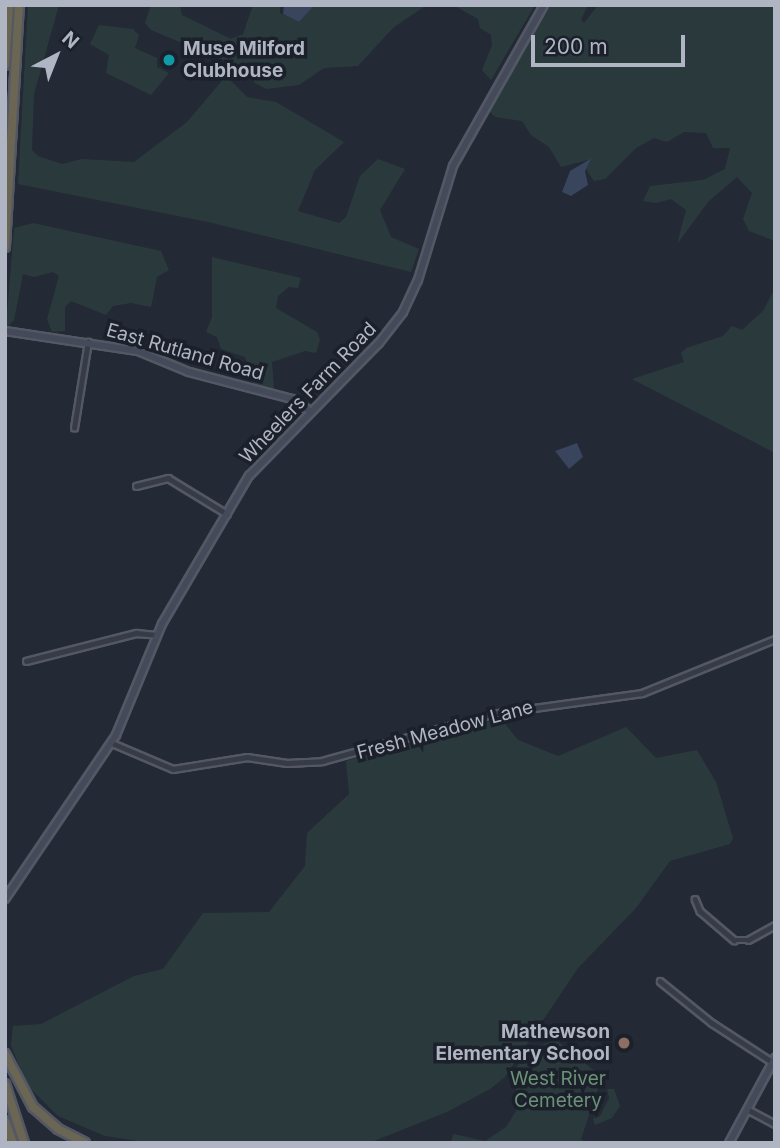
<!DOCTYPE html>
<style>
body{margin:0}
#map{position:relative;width:780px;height:1148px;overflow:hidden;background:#232935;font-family:Inter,sans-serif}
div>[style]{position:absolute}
.green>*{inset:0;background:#2a3a3c}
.water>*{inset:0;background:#39445d}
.roads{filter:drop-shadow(2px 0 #535864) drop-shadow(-2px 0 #535864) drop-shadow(0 2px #535864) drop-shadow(0 -2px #535864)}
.street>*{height:4.5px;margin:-2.25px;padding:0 2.25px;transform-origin:2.25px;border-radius:2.25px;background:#363b46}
.secondary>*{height:6px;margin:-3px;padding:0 3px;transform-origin:3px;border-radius:3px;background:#444a59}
.highway>*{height:8px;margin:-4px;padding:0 4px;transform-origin:4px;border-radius:4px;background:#6b6554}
.dots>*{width:19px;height:19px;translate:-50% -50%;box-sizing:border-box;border:4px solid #1b202b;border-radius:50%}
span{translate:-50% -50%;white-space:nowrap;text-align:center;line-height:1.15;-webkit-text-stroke:7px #1b202b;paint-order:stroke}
.poi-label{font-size:19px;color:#b0b5c3;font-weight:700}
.left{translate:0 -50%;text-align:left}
.right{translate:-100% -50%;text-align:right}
.street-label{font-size:19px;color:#b0b5c3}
.park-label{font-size:19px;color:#6b9177}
.frame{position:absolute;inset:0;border:7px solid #b0b5c3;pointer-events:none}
.north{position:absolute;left:21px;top:21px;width:70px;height:70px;-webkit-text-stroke:5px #1b202b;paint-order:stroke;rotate:42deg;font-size:19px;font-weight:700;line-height:28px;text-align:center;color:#b0b5c3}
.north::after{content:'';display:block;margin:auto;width:24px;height:32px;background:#b0b5c3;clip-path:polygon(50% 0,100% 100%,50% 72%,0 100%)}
.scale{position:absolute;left:531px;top:35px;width:154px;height:32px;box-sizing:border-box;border:4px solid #b0b5c3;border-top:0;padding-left:9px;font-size:21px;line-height:24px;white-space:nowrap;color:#b0b5c3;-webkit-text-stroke:5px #1b202b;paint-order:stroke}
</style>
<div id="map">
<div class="green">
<i style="clip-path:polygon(28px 5px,59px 5px,34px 94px,32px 150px,38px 156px,62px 164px,82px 159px,134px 162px,187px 122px,226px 76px,247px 97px,276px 102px,344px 142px,315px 170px,298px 211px,339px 223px,346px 217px,360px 176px,378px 159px,405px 169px,380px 210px,391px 237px,419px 249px,411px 272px,208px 222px,18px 184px)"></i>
<i style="clip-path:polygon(151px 5px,180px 5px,182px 15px,231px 39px,243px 34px,253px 5px,280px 5px,280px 13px,299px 22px,315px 5px,427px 5px,394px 27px,358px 66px,324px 68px,299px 85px,266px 89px,255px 83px,247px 70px,151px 30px,145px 23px)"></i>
<i style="clip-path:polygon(453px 5px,535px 5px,491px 80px,482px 70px,492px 45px,491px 35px,480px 28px,478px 19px)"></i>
<i style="clip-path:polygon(551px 5px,588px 5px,581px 20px,584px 23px,598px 5px,775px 5px,775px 241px,749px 231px,743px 219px,752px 193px,737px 177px,708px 202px,677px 244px,686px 210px,671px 199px,656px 203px,643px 201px,650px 186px,703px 180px,725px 169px,730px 148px,713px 148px,706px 133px,684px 132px,667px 142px,654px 138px,636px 148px,605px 179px,594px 181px,586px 169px,592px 159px,561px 167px,549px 147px,531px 135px,522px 121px,495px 117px,489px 111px)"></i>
<i style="clip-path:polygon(99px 25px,133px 29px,139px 35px,135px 48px,157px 58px,157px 67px,169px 73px,151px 95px,106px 73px,109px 55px,90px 44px)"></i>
<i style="clip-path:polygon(33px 223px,161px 251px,169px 270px,157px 277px,151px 307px,131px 303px,113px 306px,106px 315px,71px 301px,65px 307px,65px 331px,52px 332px,47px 319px,59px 276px,53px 272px,34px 277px,23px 274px,14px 320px,6px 328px,14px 228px)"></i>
<i style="clip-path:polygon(212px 257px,301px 278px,298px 288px,289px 287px,278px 296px,276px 308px,317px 332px,320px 340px,316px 353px,305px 351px,272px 362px,274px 389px,254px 386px,245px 357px,221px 349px,217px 337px,206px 332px,212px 317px)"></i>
<i style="clip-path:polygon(775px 288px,775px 453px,632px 379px,684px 362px,681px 353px,686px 348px,723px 336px,732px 326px,742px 330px,763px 311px)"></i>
<i style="clip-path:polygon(499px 716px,518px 740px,558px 756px,626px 727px,656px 758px,697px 750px,716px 782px,733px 838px,730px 844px,670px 861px,636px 908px,578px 968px,505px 1077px,490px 1089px,447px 1112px,369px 1143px,152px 1143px,105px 1136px,58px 1116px,26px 1084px,11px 1045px,13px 1026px,41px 1024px,134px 976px,163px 969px,203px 913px,269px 912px,305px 866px,307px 833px,349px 794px,346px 761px)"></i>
<i style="clip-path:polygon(556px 1040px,602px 1077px,581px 1139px,586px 1143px,451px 1143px,453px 1134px,485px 1141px,506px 1127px,523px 1100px,510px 1081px,517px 1066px,535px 1047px)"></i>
<i style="clip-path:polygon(607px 1089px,614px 1089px,620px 1106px,612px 1118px,595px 1125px,593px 1118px,600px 1116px,609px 1098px)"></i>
</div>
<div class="water">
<i style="clip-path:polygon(284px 5px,315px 5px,299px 22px,283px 14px)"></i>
<i style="clip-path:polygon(592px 158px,585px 171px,588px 185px,571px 196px,562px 192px,570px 171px)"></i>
<i style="clip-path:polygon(577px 443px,583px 457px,569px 469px,555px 451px)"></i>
</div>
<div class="roads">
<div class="street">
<i style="left:74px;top:428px;width:87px;rotate:-80.8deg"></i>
<i style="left:136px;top:486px;width:33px;rotate:-14deg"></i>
<i style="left:168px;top:478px;width:69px;rotate:31.4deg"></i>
<i style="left:26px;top:661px;width:114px;rotate:-14.3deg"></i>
<i style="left:136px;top:633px;width:21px;rotate:5deg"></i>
<i style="left:112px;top:743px;width:66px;rotate:23.1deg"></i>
<i style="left:173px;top:769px;width:75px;rotate:-9.2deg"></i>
<i style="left:247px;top:757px;width:40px;rotate:8.5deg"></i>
<i style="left:287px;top:763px;width:35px;rotate:-3deg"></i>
<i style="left:322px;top:761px;width:175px;rotate:-15.5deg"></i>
<i style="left:491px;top:714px;width:152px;rotate:-7.9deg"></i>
<i style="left:642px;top:693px;width:144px;rotate:-22.1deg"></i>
<i style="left:695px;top:899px;width:13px;rotate:67deg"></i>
<i style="left:700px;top:911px;width:45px;rotate:40.5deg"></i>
<i style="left:734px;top:940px;width:14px"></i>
<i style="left:748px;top:940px;width:31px;rotate:-29deg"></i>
<i style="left:660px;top:981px;width:67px;rotate:38.9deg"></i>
<i style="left:712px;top:1023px;width:72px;rotate:33deg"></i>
<i style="left:747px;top:1109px;width:32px;rotate:28deg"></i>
</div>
<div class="secondary">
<i style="left:5px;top:331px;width:134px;rotate:8.6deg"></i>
<i style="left:138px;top:351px;width:55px;rotate:22.4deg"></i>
<i style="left:189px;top:372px;width:106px;rotate:14.7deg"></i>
<i style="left:292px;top:399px;width:22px;rotate:34deg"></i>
<i style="left:5px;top:899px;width:198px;rotate:-55.9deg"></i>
<i style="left:116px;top:735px;width:120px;rotate:-67.5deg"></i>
<i style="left:162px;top:624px;width:172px;rotate:-59.6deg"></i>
<i style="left:249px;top:476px;width:186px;rotate:-45.7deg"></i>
<i style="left:379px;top:343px;width:39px;rotate:-52deg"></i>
<i style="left:403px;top:312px;width:35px;rotate:-65deg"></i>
<i style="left:418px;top:280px;width:119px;rotate:-72.9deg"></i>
<i style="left:453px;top:166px;width:185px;rotate:-60.5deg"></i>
<i style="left:729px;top:1143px;width:97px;rotate:-61.6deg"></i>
</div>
<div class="highway">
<i style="left:5px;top:65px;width:60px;rotate:-86.2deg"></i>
<i style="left:5px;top:247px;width:242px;rotate:-86.7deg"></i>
<i style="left:5px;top:1054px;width:60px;rotate:62.2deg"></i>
<i style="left:33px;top:1107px;width:33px;rotate:41deg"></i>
<i style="left:58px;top:1129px;width:30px;rotate:27deg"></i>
<i style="left:5px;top:1084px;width:62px;rotate:72.1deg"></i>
<i style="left:5px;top:1121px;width:23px;rotate:70deg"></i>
</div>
</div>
<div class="dots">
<i style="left:169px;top:60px;background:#0f9aa8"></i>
<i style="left:624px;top:1043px;background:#8d6e63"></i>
</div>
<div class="poi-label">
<span class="left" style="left:183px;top:60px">Muse Milford<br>Clubhouse</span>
<span class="right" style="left:610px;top:1043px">Mathewson<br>Elementary School</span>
</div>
<div class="street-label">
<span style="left:185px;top:352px;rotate:16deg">East Rutland Road</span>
<span style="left:308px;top:393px;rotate:-46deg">Wheelers Farm Road</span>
<span style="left:445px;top:730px;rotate:-15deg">Fresh Meadow Lane</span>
</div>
<div class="park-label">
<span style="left:558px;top:1090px">West River<br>Cemetery</span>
</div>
<div class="frame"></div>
<div class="north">N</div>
<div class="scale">200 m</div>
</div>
